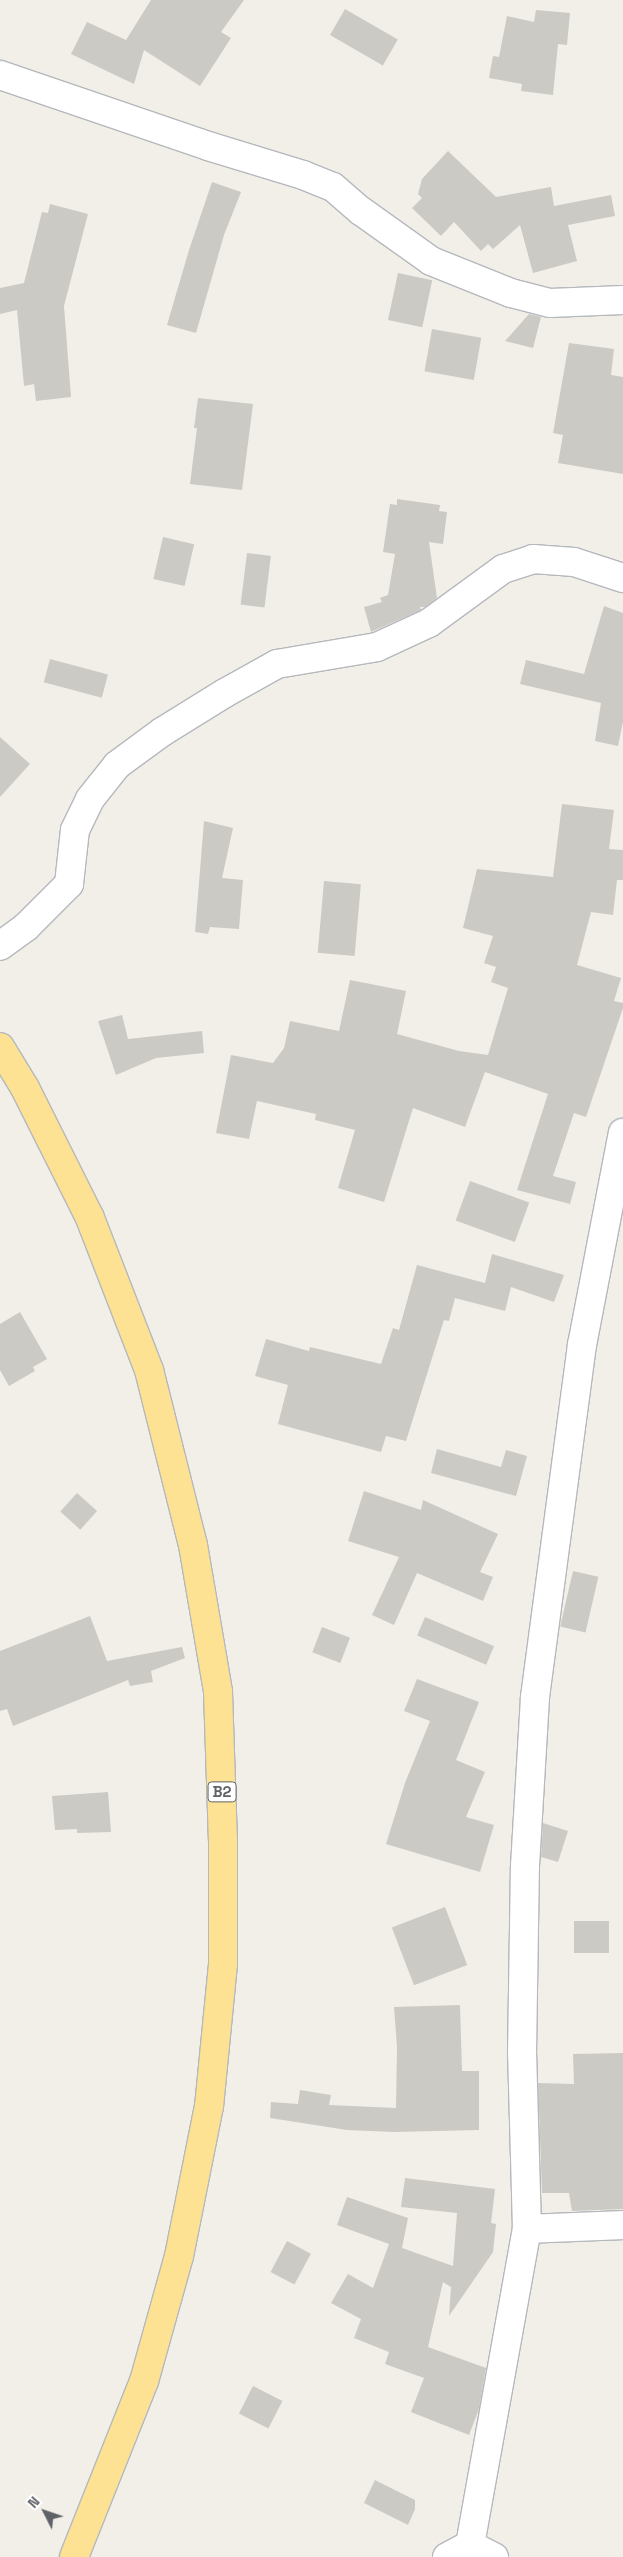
<!DOCTYPE html>
<style>
body{margin:0}
#map{position:relative;width:623px;height:2557px;overflow:hidden;background:#f1efe8;font-family:"Space Grotesk",sans-serif}
div>[style]{position:absolute}
.building>*{inset:0;background:#cccac5;transform-origin:0 0}
.roads{filter:drop-shadow(1px 0 #b5b8bc) drop-shadow(-1px 0 #b5b8bc) drop-shadow(0 1px #b5b8bc) drop-shadow(0 -1px #b5b8bc)}
.minor>*{height:28px;margin:-14px;padding:0 14px;transform-origin:14px;border-radius:14px;background:#fff}
.highway>*{height:28px;margin:-14px;padding:0 14px;transform-origin:14px;border-radius:14px;background:#fde293}
span{translate:-50% -50%;white-space:nowrap;text-align:center;line-height:1.15;-webkit-text-stroke:4.5px #fff;paint-order:stroke}
.shield-label span{padding:1px 4px;background:#fff;border:1px solid;border-radius:4px;-webkit-text-stroke-width:0}
.shield-label{font-size:15px;color:#5f6368;font-weight:700}
.north{position:absolute;left:20px;top:2487px;width:50px;height:50px;-webkit-text-stroke:4px #fff;paint-order:stroke;rotate:311deg;font-size:14px;font-weight:700;line-height:20px;text-align:center;color:#5f6368}
.north::after{content:'';display:block;margin:auto;width:18px;height:22px;background:#5f6368;clip-path:polygon(50% 0,100% 100%,50% 72%,0 100%)}
</style>
<div id="map">
<div class="building">
<i style="clip-path:polygon(151px 0,244px 0,221px 32px,231px 38px,200px 86px,144px 50px,134px 84px,71px 54px,87px 22px,126px 40px)"></i>
<i style="left:345px;top:9px;width:61px;height:30px;rotate:30deg"></i>
<i style="clip-path:polygon(536px 10px,570px 13px,567px 45px,558px 44px,553px 95px,521px 91px,522px 84px,489px 78px,493px 56px,499px 57px,507px 16px,534px 22px)"></i>
<i style="clip-path:polygon(448px 151px,496px 197px,551px 187px,554px 206px,611px 195px,615px 216px,568px 225px,577px 261px,533px 273px,520px 225px,493px 249px,488px 244px,481px 251px,454px 222px,441px 236px,412px 208px,422px 198px,418px 194px,422px 179px)"></i>
<i style="clip-path:polygon(212px 182px,241px 192px,224px 235px,196px 333px,167px 325px,189px 250px)"></i>
<i style="clip-path:polygon(50px 204px,88px 214px,64px 306px,71px 397px,36px 401px,34px 384px,24px 386px,17px 310px,0 314px,0 288px,24px 283px,42px 212px,48px 213px)"></i>
<i style="left:398px;top:273px;width:35px;height:48px;rotate:12deg"></i>
<i style="clip-path:polygon(529px 314px,541px 317px,533px 348px,505px 341px)"></i>
<i style="left:432px;top:329px;width:50px;height:43px;rotate:10deg"></i>
<i style="clip-path:polygon(569px 343px,614px 349px,611px 375px,623px 377px,623px 474px,558px 463px,563px 435px,553px 433px)"></i>
<i style="clip-path:polygon(198px 398px,253px 404px,242px 490px,190px 484px,197px 428px,194px 428px)"></i>
<i style="clip-path:polygon(397px 499px,440px 505px,439px 511px,447px 512px,443px 544px,429px 542px,437px 598px,425px 607px,420px 607px,421px 610px,371px 632px,364px 607px,382px 602px,380px 598px,388px 595px,395px 554px,383px 552px,390px 504px,397px 505px)"></i>
<i style="left:163px;top:537px;width:32px;height:43px;rotate:13deg"></i>
<i style="left:247px;top:553px;width:24px;height:52px;rotate:7deg"></i>
<i style="clip-path:polygon(604px 606px,623px 613px,623px 722px,618px 746px,595px 741px,601px 703px,520px 684px,526px 660px,584px 674px)"></i>
<i style="left:50px;top:659px;width:60px;height:24px;rotate:15deg"></i>
<i style="clip-path:polygon(0 737px,30px 764px,0 797px)"></i>
<i style="clip-path:polygon(562px 804px,614px 810px,609px 849px,623px 850px,623px 880px,617px 880px,613px 915px,591px 912px,577px 965px,621px 978px,614px 1001px,623px 1003px,623px 1008px,586px 1117px,574px 1113px,553px 1176px,576px 1182px,570px 1204px,517px 1190px,548px 1094px,485px 1072px,465px 1127px,413px 1108px,384px 1202px,338px 1188px,355px 1130px,315px 1120px,316px 1114px,257px 1101px,249px 1139px,216px 1133px,231px 1055px,273px 1063px,284px 1048px,290px 1021px,339px 1031px,350px 980px,406px 991px,397px 1034px,459px 1051px,488px 1055px,508px 988px,491px 982px,496px 967px,484px 963px,493px 936px,463px 928px,477px 869px,553px 877px)"></i>
<i style="clip-path:polygon(204px 821px,233px 828px,222px 878px,243px 880px,239px 929px,210px 927px,208px 934px,195px 932px)"></i>
<i style="left:324px;top:881px;width:37px;height:72px;rotate:5deg"></i>
<i style="clip-path:polygon(122px 1015px,128px 1039px,202px 1031px,204px 1053px,156px 1058px,116px 1075px,98px 1021px)"></i>
<i style="left:470px;top:1181px;width:63px;height:42px;rotate:20deg"></i>
<i style="clip-path:polygon(492px 1254px,564px 1275px,554px 1302px,511px 1287px,505px 1311px,455px 1298px,449px 1321px,444px 1320px,406px 1441px,386px 1436px,381px 1452px,278px 1424px,288px 1385px,255px 1376px,266px 1339px,309px 1351px,310px 1347px,381px 1364px,393px 1328px,399px 1330px,417px 1265px,485px 1283px)"></i>
<i style="clip-path:polygon(20px 1312px,47px 1359px,33px 1367px,35px 1371px,9px 1386px,0 1370px,0 1324px)"></i>
<i style="clip-path:polygon(437px 1449px,501px 1467px,506px 1450px,527px 1456px,516px 1496px,431px 1473px)"></i>
<i style="clip-path:polygon(364px 1491px,421px 1510px,423px 1500px,498px 1534px,480px 1572px,493px 1577px,483px 1601px,417px 1573px,394px 1625px,372px 1615px,399px 1557px,348px 1541px)"></i>
<i style="left:77px;top:1493px;width:27px;height:25px;rotate:42deg"></i>
<i style="left:573px;top:1571px;width:26px;height:57px;rotate:13deg"></i>
<i style="clip-path:polygon(90px 1616px,107px 1661px,182px 1647px,185px 1658px,151px 1671px,153px 1682px,130px 1686px,128px 1680px,13px 1726px,7px 1709px,0 1711px,0 1651px)"></i>
<i style="left:425px;top:1617px;width:75px;height:20px;rotate:23deg"></i>
<i style="left:322px;top:1627px;width:30px;height:27px;rotate:21deg"></i>
<i style="clip-path:polygon(417px 1679px,479px 1702px,456px 1760px,485px 1772px,466px 1817px,494px 1825px,480px 1872px,386px 1844px,405px 1783px,430px 1721px,404px 1711px)"></i>
<i style="clip-path:polygon(108px 1792px,111px 1832px,77px 1833px,77px 1829px,55px 1830px,52px 1796px)"></i>
<i style="clip-path:polygon(543px 1823px,568px 1831px,558px 1862px,541px 1857px)"></i>
<i style="left:445px;top:1907px;width:62px;height:57px;rotate:69deg"></i>
<i style="left:609px;top:1921px;width:32px;height:35px;rotate:90deg"></i>
<i style="clip-path:polygon(460px 2005px,462px 2071px,479px 2071px,479px 2130px,394px 2132px,347px 2130px,270px 2118px,271px 2102px,298px 2104px,300px 2090px,331px 2095px,329px 2105px,396px 2108px,397px 2047px,394px 2007px)"></i>
<i style="clip-path:polygon(623px 2053px,623px 2209px,572px 2211px,569px 2193px,542px 2193px,538px 2083px,574px 2084px,573px 2054px)"></i>
<i style="clip-path:polygon(405px 2178px,495px 2189px,491px 2223px,496px 2224px,493px 2252px,449px 2316px,451px 2287px,443px 2282px,428px 2347px,486px 2368px,479px 2409px,469px 2435px,411px 2412px,424px 2378px,385px 2364px,389px 2352px,354px 2338px,361px 2319px,331px 2303px,348px 2274px,373px 2288px,389px 2244px,337px 2225px,347px 2197px,408px 2218px,402px 2248px,453px 2266px,457px 2213px,401px 2207px)"></i>
<i style="left:287px;top:2241px;width:27px;height:35px;rotate:28deg"></i>
<i style="left:253px;top:2386px;width:33px;height:31px;rotate:27deg"></i>
<i style="clip-path:polygon(375px 2480px,415px 2500px,415px 2509px,408px 2525px,364px 2503px)"></i>
</div>
<div class="roads">
<div class="minor">
<i style="left:0;top:75px;width:220px;rotate:18.8deg"></i>
<i style="left:208px;top:146px;width:99px;rotate:17deg"></i>
<i style="left:303px;top:175px;width:32px;rotate:22deg"></i>
<i style="left:333px;top:187px;width:37px;rotate:41deg"></i>
<i style="left:361px;top:211px;width:86px;rotate:35.5deg"></i>
<i style="left:431px;top:261px;width:86px;rotate:21.8deg"></i>
<i style="left:511px;top:293px;width:40px;rotate:14.4deg"></i>
<i style="left:550px;top:303px;width:73px;rotate:-2.4deg"></i>
<i style="left:0;top:946px;width:32px;rotate:-36deg"></i>
<i style="left:26px;top:927px;width:61px;rotate:-45deg"></i>
<i style="left:69px;top:884px;width:54px;rotate:-83.7deg"></i>
<i style="left:75px;top:830px;width:34px;rotate:-64deg"></i>
<i style="left:90px;top:799px;width:43px;rotate:-51.5deg"></i>
<i style="left:117px;top:765px;width:56px;rotate:-36.3deg"></i>
<i style="left:162px;top:732px;width:74px;rotate:-31.8deg"></i>
<i style="left:225px;top:693px;width:60px;rotate:-29.1deg"></i>
<i style="left:277px;top:664px;width:101px;rotate:-9.6deg"></i>
<i style="left:377px;top:647px;width:57px;rotate:-24.8deg"></i>
<i style="left:429px;top:623px;width:92px;rotate:-36.1deg"></i>
<i style="left:503px;top:569px;width:32px;rotate:-18deg"></i>
<i style="left:533px;top:559px;width:41px;rotate:4.2deg"></i>
<i style="left:574px;top:562px;width:52px;rotate:18.1deg"></i>
<i style="left:527px;top:2229px;width:96px;rotate:-2.4deg"></i>
<i style="left:470px;top:2545px;width:321px;rotate:-79.8deg"></i>
<i style="left:527px;top:2229px;width:175px;rotate:-91.6deg"></i>
<i style="left:522px;top:2054px;width:188px;rotate:-89.1deg"></i>
<i style="left:525px;top:1866px;width:169px;rotate:-86.6deg"></i>
<i style="left:535px;top:1697px;width:355px;rotate:-82.4deg"></i>
<i style="left:582px;top:1345px;width:216px;rotate:-79.1deg"></i>
<i style="left:447px;top:2557px;width:26px;rotate:-28deg"></i>
<i style="left:470px;top:2545px;width:27px;rotate:27deg"></i>
</div>
<div class="highway">
<i style="left:0;top:1047px;width:48px;rotate:58.6deg"></i>
<i style="left:25px;top:1088px;width:145px;rotate:63.4deg"></i>
<i style="left:90px;top:1218px;width:163px;rotate:68.8deg"></i>
<i style="left:149px;top:1370px;width:180px;rotate:75.9deg"></i>
<i style="left:193px;top:1545px;width:149px;rotate:80.3deg"></i>
<i style="left:218px;top:1692px;width:148px;rotate:88.1deg"></i>
<i style="left:223px;top:1840px;width:124px;rotate:90deg"></i>
<i style="left:223px;top:1964px;width:143px;rotate:95.6deg"></i>
<i style="left:209px;top:2106px;width:153px;rotate:101.3deg"></i>
<i style="left:179px;top:2256px;width:130px;rotate:105.6deg"></i>
<i style="left:144px;top:2381px;width:189px;rotate:111.7deg"></i>
</div>
</div>
<div class="shield-label">
<span style="left:222px;top:1792px">B2</span>
</div>
<div class="north">N</div>
</div>
